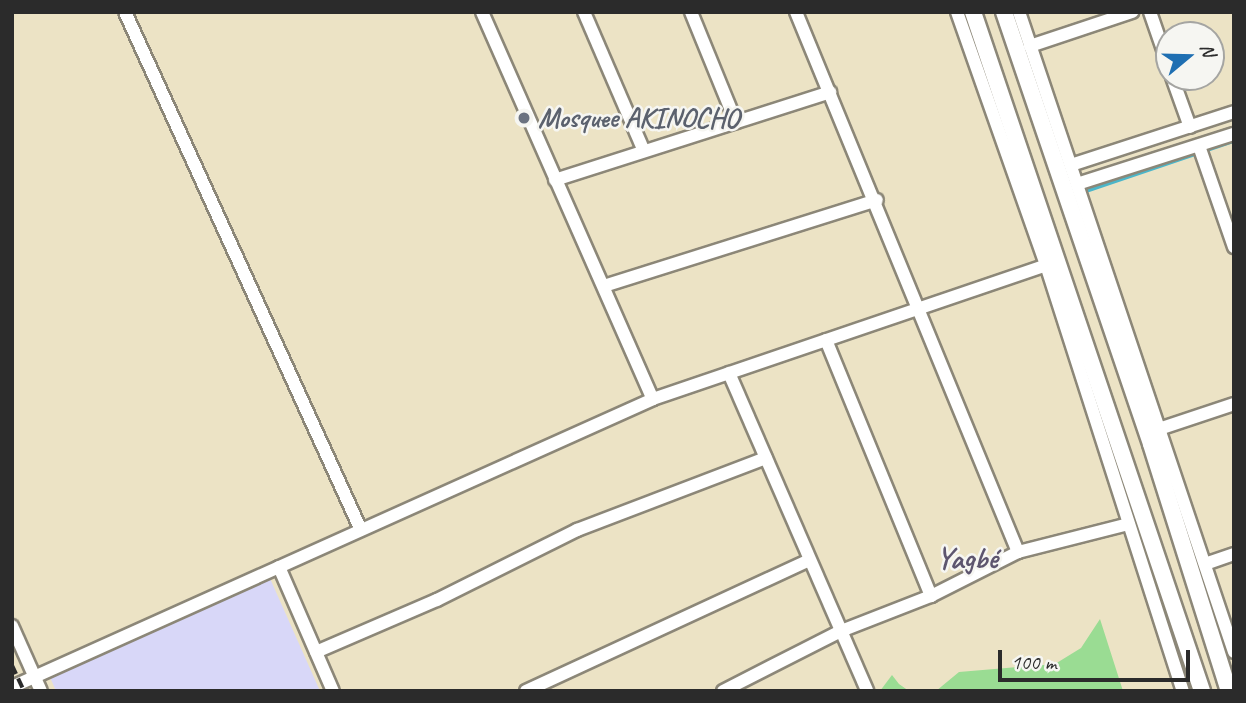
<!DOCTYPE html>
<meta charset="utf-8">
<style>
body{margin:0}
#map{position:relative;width:1246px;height:703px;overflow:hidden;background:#ece3c5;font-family:Caveat,sans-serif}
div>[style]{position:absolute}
.built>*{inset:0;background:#d8d7f8}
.green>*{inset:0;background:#9adc93}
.stream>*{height:3.5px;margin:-1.75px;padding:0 1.75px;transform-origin:1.75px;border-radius:1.75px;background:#4cb6c9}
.roads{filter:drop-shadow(2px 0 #8c8778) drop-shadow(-2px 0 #8c8778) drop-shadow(0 2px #8c8778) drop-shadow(0 -2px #8c8778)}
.minor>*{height:12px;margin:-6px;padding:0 6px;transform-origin:6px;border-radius:6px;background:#fff}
.tertiary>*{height:16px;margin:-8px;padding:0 8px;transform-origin:8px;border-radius:8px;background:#fff}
.rail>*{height:3.5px;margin-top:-1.75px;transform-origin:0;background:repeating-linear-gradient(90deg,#2b2b2b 0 10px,transparent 0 15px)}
.dots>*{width:19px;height:19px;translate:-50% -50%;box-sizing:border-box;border:4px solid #f6f6f2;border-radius:50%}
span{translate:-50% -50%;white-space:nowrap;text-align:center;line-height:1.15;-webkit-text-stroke:5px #f6f6f2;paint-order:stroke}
.worship-label{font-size:28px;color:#5b616d;font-weight:700}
.left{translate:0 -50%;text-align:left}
.neighbourhood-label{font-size:30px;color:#5d556e;font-weight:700}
.frame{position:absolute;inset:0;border:14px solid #2b2b2b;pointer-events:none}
.north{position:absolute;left:1155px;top:21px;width:70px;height:70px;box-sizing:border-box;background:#f6f6f2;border:2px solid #a5a5a2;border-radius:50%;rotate:71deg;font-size:19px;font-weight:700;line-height:28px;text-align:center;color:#2b2b2b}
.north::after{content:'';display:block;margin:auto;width:24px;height:32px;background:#1f6fb2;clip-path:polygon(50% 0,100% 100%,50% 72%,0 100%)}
.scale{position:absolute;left:998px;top:650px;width:192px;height:32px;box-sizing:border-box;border:4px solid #2b2b2b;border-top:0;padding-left:9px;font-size:21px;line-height:24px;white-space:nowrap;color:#2b2b2b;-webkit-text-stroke:5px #f6f6f2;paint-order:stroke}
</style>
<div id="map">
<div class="built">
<i style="clip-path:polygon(268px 574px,320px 691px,56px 691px,49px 675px)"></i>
</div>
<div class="green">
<i style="clip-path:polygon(1100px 619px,1123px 691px,936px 691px,959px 672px,1055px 664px,1081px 648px)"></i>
<i style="clip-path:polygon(892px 675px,899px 684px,909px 691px,880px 691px)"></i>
</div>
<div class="stream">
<i style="left:1083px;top:192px;width:159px;rotate:-18.7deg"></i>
</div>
<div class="roads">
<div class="minor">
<i style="left:125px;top:12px;width:569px;rotate:65.51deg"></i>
<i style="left:482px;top:12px;width:423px;rotate:66.2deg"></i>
<i style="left:584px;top:12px;width:151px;rotate:66.7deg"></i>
<i style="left:691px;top:12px;width:119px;rotate:67.8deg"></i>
<i style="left:796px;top:12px;width:584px;rotate:67.65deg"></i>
<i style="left:957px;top:12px;width:268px;rotate:70.6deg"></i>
<i style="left:1046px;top:265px;width:447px;rotate:72.2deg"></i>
<i style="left:1019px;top:12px;width:675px;rotate:71.43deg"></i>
<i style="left:1150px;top:12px;width:58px;rotate:70.9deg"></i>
<i style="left:1030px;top:46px;width:108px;rotate:-18.4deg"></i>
<i style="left:1172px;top:77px;width:53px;rotate:70.2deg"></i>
<i style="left:1199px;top:146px;width:107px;rotate:70.9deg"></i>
<i style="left:1071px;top:165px;width:171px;rotate:-18deg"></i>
<i style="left:555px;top:180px;width:289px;rotate:-17.7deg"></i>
<i style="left:1077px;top:184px;width:165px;rotate:-17.7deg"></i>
<i style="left:604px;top:286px;width:286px;rotate:-17.5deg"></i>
<i style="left:826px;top:340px;width:277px;rotate:67.7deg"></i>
<i style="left:729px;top:373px;width:347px;rotate:66.5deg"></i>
<i style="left:1162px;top:428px;width:76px;rotate:-18.4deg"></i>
<i style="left:1205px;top:564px;width:31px;rotate:-19deg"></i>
<i style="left:279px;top:567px;width:135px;rotate:66.5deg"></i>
<i style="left:12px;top:626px;width:71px;rotate:66deg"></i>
<i style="left:316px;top:652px;width:132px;rotate:-23.3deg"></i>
<i style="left:437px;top:600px;width:157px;rotate:-26.6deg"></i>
<i style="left:577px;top:530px;width:202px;rotate:-20.9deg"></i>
<i style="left:12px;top:687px;width:703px;rotate:-24.19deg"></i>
<i style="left:653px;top:399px;width:415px;rotate:-18.8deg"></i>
<i style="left:526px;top:691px;width:312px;rotate:-24.8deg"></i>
<i style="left:723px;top:691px;width:132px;rotate:-27deg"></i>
<i style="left:841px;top:631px;width:97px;rotate:-21.3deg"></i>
<i style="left:931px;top:596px;width:97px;rotate:-26.8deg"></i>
<i style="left:1018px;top:552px;width:114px;rotate:-14.2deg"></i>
</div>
<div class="tertiary">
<i style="left:973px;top:12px;width:717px;rotate:71.36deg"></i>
<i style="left:1004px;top:12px;width:456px;rotate:71.2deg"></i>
<i style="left:1151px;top:444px;width:259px;rotate:72.5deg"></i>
</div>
</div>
<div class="rail">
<i style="left:12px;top:665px;width:29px;rotate:65deg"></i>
</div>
<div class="dots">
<i style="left:524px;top:118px;background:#6b7280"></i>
</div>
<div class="worship-label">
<span class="left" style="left:538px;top:118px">Mosquee AKINOCHO</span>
</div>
<div class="neighbourhood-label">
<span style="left:967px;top:558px">Yagbé</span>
</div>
<div class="frame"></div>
<div class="north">N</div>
<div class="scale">100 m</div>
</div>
